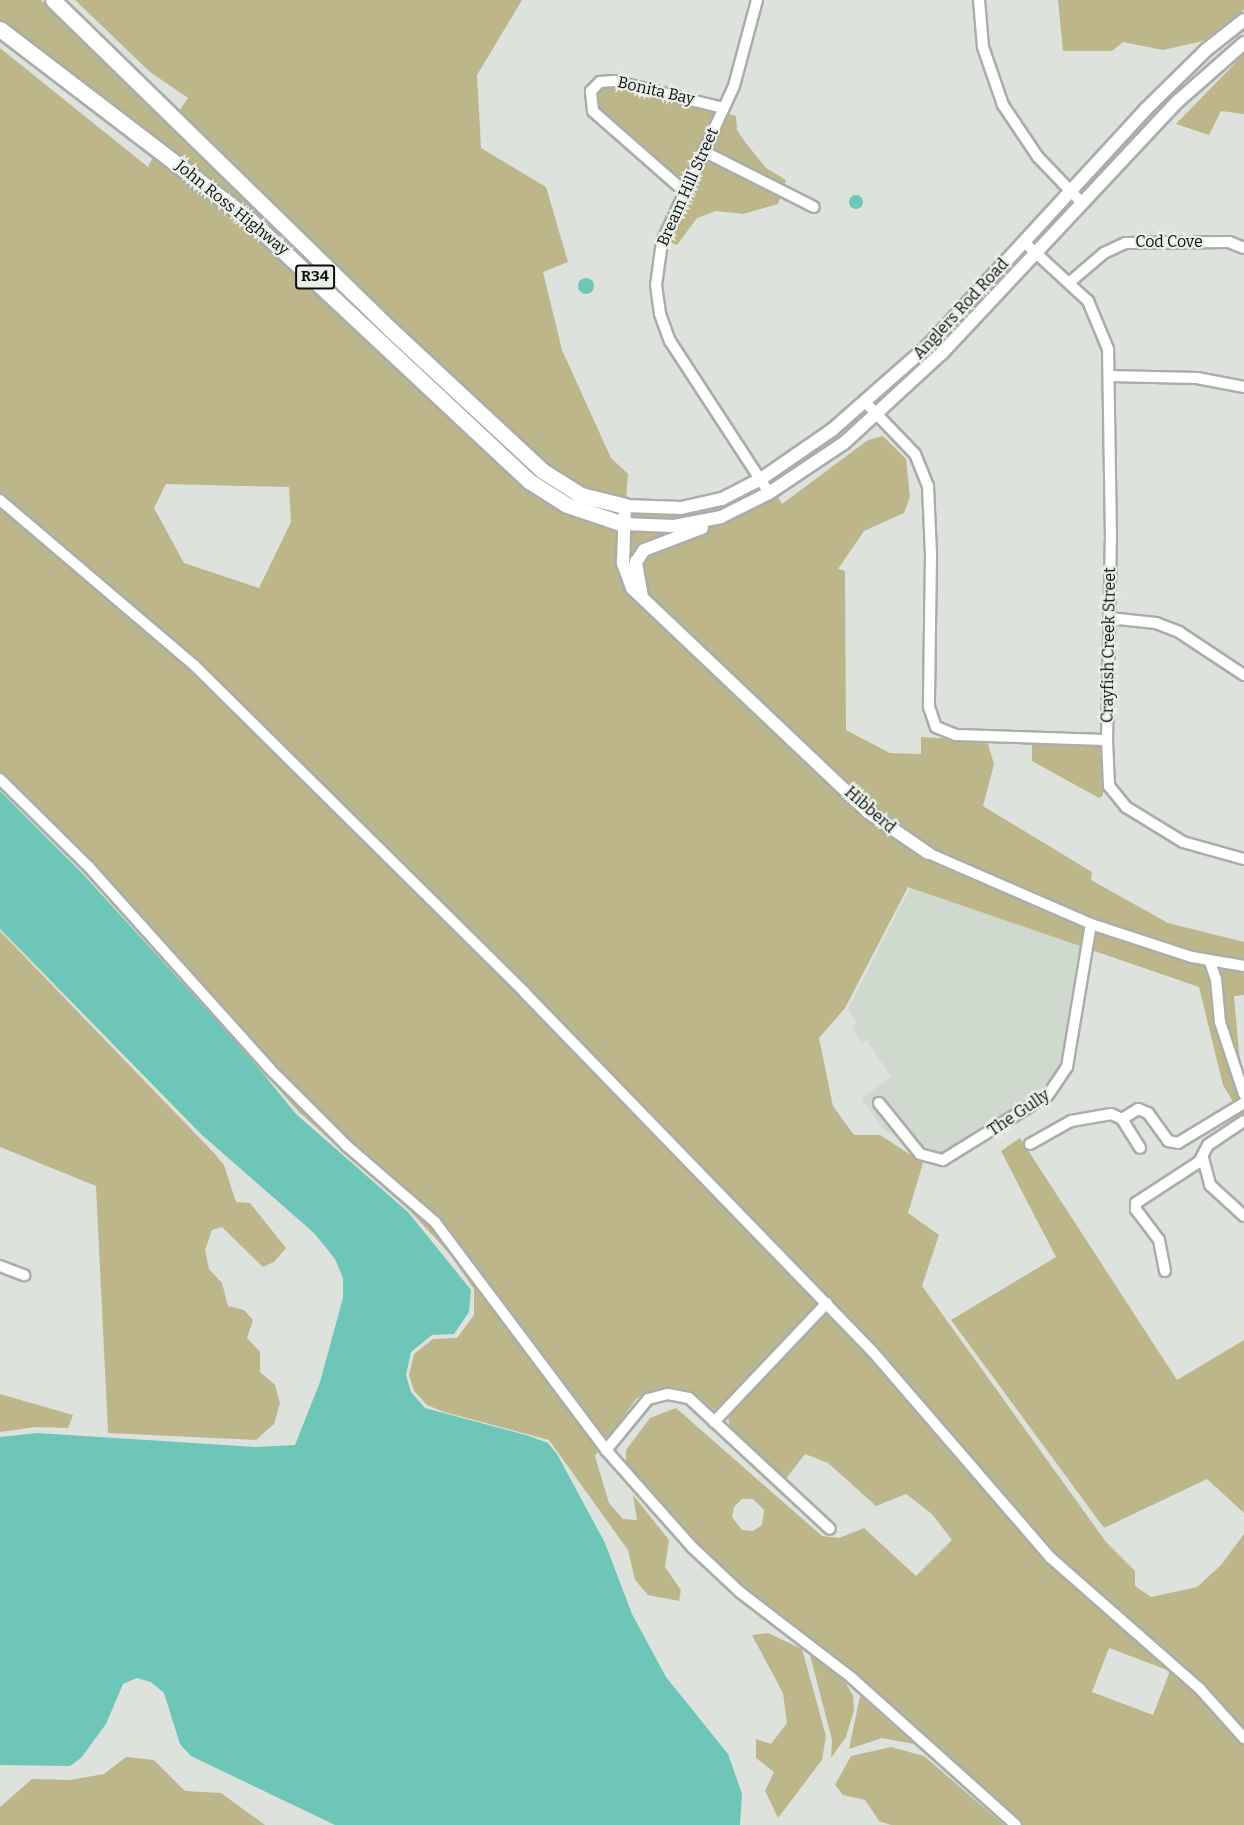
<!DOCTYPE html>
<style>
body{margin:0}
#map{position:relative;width:1244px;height:1825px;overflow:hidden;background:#dde2dc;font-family:Bitter,serif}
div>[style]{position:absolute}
.built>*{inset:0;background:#cfd9cd}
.green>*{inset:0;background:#beb68b}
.water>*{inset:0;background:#6dc6b7}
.round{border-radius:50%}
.roads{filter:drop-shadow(2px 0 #a9aea8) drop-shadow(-2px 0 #a9aea8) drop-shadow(0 2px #a9aea8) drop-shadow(0 -2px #a9aea8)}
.minor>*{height:10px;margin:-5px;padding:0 5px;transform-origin:5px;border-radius:5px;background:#fff}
.tertiary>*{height:12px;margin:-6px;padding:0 6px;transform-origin:6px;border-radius:6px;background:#fff}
.primary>*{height:15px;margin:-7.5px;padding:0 7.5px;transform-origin:7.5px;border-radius:7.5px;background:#fff}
span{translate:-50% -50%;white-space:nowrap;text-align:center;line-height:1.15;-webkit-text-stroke:4.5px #eaefe9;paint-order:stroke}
.shield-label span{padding:2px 4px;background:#eaefe9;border:2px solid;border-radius:4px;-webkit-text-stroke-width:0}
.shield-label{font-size:15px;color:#0c0e0c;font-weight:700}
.street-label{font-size:16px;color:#0c0e0c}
</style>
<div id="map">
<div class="built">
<i style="clip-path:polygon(928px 853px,1091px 924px,1060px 1083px,951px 1158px,914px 1149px,881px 1127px,862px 1098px,891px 1077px,867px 1040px,862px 1043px,853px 1029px,856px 1022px,848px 1009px)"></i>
</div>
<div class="green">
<i style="clip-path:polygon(evenodd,0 0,41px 0,170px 124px,188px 98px,150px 72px,75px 0,522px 0,477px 75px,481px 148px,546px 187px,568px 262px,543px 272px,562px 350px,611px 458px,628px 474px,626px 499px,667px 503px,694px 500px,724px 493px,762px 471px,782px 504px,868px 440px,883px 436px,906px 459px,910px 497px,904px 513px,864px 531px,838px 569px,845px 571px,846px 730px,890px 753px,921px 754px,921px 737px,987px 741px,994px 764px,983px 806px,1092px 872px,1091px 880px,1168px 923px,1244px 942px,1244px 995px,1234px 996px,1240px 1063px,1244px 1071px,1244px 1120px,1223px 1085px,1199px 987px,908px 887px,845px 1008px,819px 1038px,833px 1106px,854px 1135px,880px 1135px,923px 1163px,908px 1213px,939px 1235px,922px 1286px,1106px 1542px,1135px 1571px,1135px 1586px,1151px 1597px,1197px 1587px,1221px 1565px,1244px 1534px,1244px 1825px,1022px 1825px,853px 1674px,714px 1561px,626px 1462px,626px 1450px,650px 1418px,676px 1408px,822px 1536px,839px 1538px,864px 1528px,916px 1576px,952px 1540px,932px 1514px,906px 1494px,876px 1506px,828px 1463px,805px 1454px,785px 1480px,730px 1429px,728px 1415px,771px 1372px,763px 1364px,714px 1410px,694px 1393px,681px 1389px,645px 1393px,636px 1399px,595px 1456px,609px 1503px,623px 1519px,637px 1520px,633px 1495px,669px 1540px,665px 1567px,681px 1590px,679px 1601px,648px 1595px,635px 1580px,628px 1550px,549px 1440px,444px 1412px,427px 1405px,414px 1391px,409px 1375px,414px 1354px,433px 1339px,457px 1338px,474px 1315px,474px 1289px,450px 1254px,410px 1211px,299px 1112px,84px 871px,0 787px,0 48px,148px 167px,160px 142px,0 20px,0 0,166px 484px,289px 487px,291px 522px,259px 588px,184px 563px,154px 508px,166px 484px,0 0,742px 1499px,753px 1499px,764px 1510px,762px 1525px,753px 1531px,742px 1530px,732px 1517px,734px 1507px,742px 1499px,0 0,1109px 1648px,1170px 1671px,1153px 1715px,1092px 1692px,1109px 1648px)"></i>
<i style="clip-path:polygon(1058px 0,1244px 0,1244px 10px,1203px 41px,1163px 50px,1123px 42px,1112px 51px,1063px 51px)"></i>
<i style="clip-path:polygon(1244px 54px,1244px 114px,1221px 111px,1209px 135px,1176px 124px)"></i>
<i style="clip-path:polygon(609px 84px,736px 116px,737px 130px,745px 142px,766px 168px,786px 180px,778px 204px,743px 214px,716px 211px,697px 218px,677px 245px,667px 241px,690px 190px,597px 108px,594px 96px)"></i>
<i style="clip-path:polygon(1032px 743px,1101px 745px,1103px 795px,1099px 798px,1032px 761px)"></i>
<i style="clip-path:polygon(0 931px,215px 1154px,224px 1165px,236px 1202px,250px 1203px,286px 1248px,274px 1262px,263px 1267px,222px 1227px,212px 1230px,205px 1250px,209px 1269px,222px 1283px,228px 1306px,244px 1310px,253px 1320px,247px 1338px,260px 1352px,260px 1372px,275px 1385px,280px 1403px,274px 1424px,256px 1440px,108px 1433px,96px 1186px,0 1147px)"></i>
<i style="clip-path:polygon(1020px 1138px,1177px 1380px,1244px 1340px,1244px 1513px,1207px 1479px,1104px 1528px,951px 1320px,1056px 1257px,1001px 1151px)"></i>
<i style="clip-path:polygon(0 1394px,73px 1415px,68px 1428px,36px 1427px,0 1432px)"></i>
<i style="clip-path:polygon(768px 1633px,802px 1649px,826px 1736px,822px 1760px,778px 1818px,765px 1791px,774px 1772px,756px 1758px,756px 1739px,771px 1744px,787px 1723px,783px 1693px,752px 1635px)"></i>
<i style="clip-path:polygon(810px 1655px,843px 1679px,853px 1695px,854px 1710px,846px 1737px,831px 1758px,832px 1740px)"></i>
<i style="clip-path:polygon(860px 1696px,914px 1744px,882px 1738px,849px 1749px)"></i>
<i style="clip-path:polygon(891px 1747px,924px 1756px,1004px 1825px,891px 1825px,879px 1821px,865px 1800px,843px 1795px,835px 1785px,851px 1756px)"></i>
<i style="clip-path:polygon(126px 1757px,154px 1760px,185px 1791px,221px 1793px,265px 1825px,0 1825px,0 1807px,32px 1779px,70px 1780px,104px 1774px)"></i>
</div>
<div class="water">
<i class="round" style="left:849px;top:195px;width:14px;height:14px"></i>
<i class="round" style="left:578px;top:278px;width:16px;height:16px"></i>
<i style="clip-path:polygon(0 791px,82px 873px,247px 1054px,296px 1114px,408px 1212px,471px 1290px,469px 1312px,454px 1334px,432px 1335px,411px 1352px,406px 1375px,411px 1392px,425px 1408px,526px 1435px,548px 1443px,557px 1454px,605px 1543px,632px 1614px,666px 1677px,728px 1754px,742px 1794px,740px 1825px,335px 1825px,191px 1756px,180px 1744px,164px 1693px,151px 1682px,137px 1678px,123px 1684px,106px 1724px,81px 1758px,70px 1766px,0 1765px,0 1437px,37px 1433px,256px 1447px,295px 1445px,320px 1382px,343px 1298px,343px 1278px,335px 1259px,314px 1233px,202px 1135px,0 929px)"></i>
</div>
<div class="roads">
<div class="minor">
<i style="left:757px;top:0;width:89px;rotate:105deg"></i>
<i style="left:734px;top:86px;width:172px;rotate:114.8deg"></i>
<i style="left:662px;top:242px;width:43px;rotate:97.9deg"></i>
<i style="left:656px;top:285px;width:29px;rotate:82deg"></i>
<i style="left:660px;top:314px;width:29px;rotate:70deg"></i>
<i style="left:670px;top:341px;width:181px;rotate:56.9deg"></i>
<i style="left:979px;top:0;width:47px;rotate:85.1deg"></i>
<i style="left:983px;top:47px;width:61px;rotate:71deg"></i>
<i style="left:1003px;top:105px;width:63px;rotate:56.1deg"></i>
<i style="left:1038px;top:157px;width:64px;rotate:46.3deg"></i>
<i style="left:703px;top:151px;width:124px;rotate:26.8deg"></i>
<i style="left:684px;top:191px;width:121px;rotate:-138.7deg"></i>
<i style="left:593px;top:111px;width:20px;rotate:-96deg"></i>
<i style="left:591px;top:91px;width:13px;rotate:-45deg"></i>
<i style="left:600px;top:82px;width:14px;rotate:-4deg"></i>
<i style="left:614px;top:81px;width:112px;rotate:13.9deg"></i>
<i style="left:1070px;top:282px;width:45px;rotate:-40.5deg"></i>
<i style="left:1104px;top:253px;width:23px;rotate:-25deg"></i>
<i style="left:1125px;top:243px;width:104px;rotate:-0.6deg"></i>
<i style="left:1229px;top:242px;width:16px;rotate:22deg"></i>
<i style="left:1110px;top:376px;width:87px;rotate:1.3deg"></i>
<i style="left:1197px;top:378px;width:48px;rotate:10.8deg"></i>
<i style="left:866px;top:403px;width:71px;rotate:46.1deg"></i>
<i style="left:915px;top:454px;width:35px;rotate:68deg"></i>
<i style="left:928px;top:486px;width:69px;rotate:87.5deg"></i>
<i style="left:931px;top:555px;width:152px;rotate:90.8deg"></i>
<i style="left:929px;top:707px;width:21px;rotate:71deg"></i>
<i style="left:936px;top:727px;width:22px;rotate:22deg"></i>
<i style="left:956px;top:735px;width:151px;rotate:1.9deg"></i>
<i style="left:1107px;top:740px;width:201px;rotate:-88.9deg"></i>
<i style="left:1111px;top:539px;width:190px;rotate:-90.9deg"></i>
<i style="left:1108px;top:349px;width:52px;rotate:-112.6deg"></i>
<i style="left:1088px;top:301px;width:87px;rotate:-137.3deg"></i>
<i style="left:0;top:500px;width:255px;rotate:40.4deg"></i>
<i style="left:194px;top:665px;width:466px;rotate:44.7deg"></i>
<i style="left:525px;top:993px;width:500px;rotate:45.9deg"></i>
<i style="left:873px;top:1352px;width:272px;rotate:49.2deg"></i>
<i style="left:1051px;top:1558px;width:198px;rotate:41.3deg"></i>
<i style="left:1200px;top:1689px;width:66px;rotate:48.1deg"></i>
<i style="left:1109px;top:618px;width:47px;rotate:6.1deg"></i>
<i style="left:1156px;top:623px;width:25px;rotate:21deg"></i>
<i style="left:1179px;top:632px;width:78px;rotate:33.5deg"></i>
<i style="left:1107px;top:740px;width:46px;rotate:87.5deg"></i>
<i style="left:1109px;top:786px;width:27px;rotate:51deg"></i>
<i style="left:1126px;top:807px;width:67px;rotate:31.6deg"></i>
<i style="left:1183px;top:842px;width:63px;rotate:15.6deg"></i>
<i style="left:0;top:779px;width:124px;rotate:44.7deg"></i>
<i style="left:88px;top:866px;width:271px;rotate:48.1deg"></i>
<i style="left:269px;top:1068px;width:110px;rotate:45deg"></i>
<i style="left:347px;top:1146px;width:116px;rotate:40.8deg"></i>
<i style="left:435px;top:1222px;width:285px;rotate:53.1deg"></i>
<i style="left:606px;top:1450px;width:130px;rotate:48.4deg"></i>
<i style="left:692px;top:1547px;width:66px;rotate:43.2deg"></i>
<i style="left:740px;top:1592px;width:141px;rotate:37.5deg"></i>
<i style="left:852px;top:1678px;width:220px;rotate:41.9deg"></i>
<i style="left:928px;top:853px;width:178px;rotate:23.5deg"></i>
<i style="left:1091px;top:924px;width:106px;rotate:18.1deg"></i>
<i style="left:1192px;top:957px;width:53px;rotate:9.8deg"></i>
<i style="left:1210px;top:962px;width:18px;rotate:71deg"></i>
<i style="left:1216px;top:979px;width:43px;rotate:84.7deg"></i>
<i style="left:1220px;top:1022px;width:76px;rotate:71.6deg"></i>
<i style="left:879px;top:1103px;width:65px;rotate:51.2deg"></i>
<i style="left:920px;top:1154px;width:24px;rotate:15deg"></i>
<i style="left:943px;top:1160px;width:123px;rotate:-31.8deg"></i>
<i style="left:1048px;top:1095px;width:34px;rotate:-56deg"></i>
<i style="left:1067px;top:1067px;width:145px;rotate:-80.5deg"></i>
<i style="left:1122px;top:1119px;width:34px;rotate:58deg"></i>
<i style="left:1030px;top:1144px;width:47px;rotate:-29.3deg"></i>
<i style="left:1071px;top:1121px;width:41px;rotate:-9.9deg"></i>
<i style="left:1111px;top:1114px;width:12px;rotate:24deg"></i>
<i style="left:1122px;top:1119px;width:19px;rotate:-32deg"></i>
<i style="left:1138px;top:1109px;width:11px;rotate:22deg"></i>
<i style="left:1148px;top:1113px;width:34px;rotate:54deg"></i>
<i style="left:1168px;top:1141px;width:10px;rotate:11deg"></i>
<i style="left:1178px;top:1143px;width:77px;rotate:-31.2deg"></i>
<i style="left:1203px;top:1158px;width:28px;rotate:75deg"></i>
<i style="left:1210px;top:1185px;width:46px;rotate:42.4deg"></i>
<i style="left:0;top:1266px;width:26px;rotate:21deg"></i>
<i style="left:1165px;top:1271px;width:32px;rotate:-101deg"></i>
<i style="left:1159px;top:1240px;width:38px;rotate:-127deg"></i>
<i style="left:1136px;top:1210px;width:7px;rotate:-90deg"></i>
<i style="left:1136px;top:1203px;width:75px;rotate:-33.1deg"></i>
<i style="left:1199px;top:1162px;width:19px;rotate:-62deg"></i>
<i style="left:1208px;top:1145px;width:43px;rotate:-33.7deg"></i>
<i style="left:714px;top:1422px;width:164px;rotate:-46.5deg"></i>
<i style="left:606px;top:1450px;width:66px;rotate:-50.5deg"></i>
<i style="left:648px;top:1399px;width:21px;rotate:-14deg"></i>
<i style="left:668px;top:1394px;width:21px;rotate:11deg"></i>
<i style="left:689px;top:1398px;width:192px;rotate:42.9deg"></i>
</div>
<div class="tertiary">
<i style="left:623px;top:524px;width:51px;rotate:2.2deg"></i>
<i style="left:674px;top:526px;width:48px;rotate:-10.8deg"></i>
<i style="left:721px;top:517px;width:54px;rotate:-26.6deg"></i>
<i style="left:769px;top:493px;width:90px;rotate:-33.7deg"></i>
<i style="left:844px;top:443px;width:133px;rotate:-42.6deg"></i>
<i style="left:942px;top:353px;width:345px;rotate:-46.9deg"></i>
<i style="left:1178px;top:101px;width:88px;rotate:-41.3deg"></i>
<i style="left:642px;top:597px;width:36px;rotate:-100deg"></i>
<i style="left:636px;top:562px;width:14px;rotate:-56deg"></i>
<i style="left:644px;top:550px;width:62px;rotate:-20.8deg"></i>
<i style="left:928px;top:853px;width:73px;rotate:-145.7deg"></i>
<i style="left:868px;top:812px;width:325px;rotate:-136.5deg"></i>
<i style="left:632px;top:588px;width:27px;rotate:-110deg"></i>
<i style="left:623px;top:563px;width:57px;rotate:-88deg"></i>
<i style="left:625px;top:506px;width:56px;rotate:2deg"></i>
<i style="left:681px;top:508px;width:42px;rotate:-12.4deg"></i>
<i style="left:722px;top:499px;width:44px;rotate:-27.1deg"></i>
<i style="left:761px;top:479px;width:86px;rotate:-34.6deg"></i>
<i style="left:832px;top:430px;width:130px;rotate:-41.3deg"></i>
<i style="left:930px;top:344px;width:318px;rotate:-47.4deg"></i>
<i style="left:1145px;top:110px;width:86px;rotate:-44.5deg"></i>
<i style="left:1206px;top:50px;width:48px;rotate:-38.3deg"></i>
</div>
<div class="primary">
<i style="left:53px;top:0;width:470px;rotate:44.3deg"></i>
<i style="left:389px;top:328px;width:210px;rotate:42.9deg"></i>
<i style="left:543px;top:471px;width:45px;rotate:32.3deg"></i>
<i style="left:581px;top:495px;width:45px;rotate:14deg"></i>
<i style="left:0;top:29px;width:315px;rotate:37.4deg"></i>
<i style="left:250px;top:220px;width:382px;rotate:43.1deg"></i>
<i style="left:529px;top:481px;width:45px;rotate:32.3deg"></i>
<i style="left:567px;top:505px;width:59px;rotate:18.7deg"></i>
</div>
</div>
<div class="shield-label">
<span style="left:315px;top:277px">R34</span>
</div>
<div class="street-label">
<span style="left:656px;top:91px;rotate:13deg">Bonita Bay</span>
<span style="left:688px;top:187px;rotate:-66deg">Bream Hill Street</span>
<span style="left:232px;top:208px;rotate:39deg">John Ross Highway</span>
<span style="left:1169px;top:242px">Cod Cove</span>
<span style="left:961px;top:309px;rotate:-47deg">Anglers Rod Road</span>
<span style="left:1109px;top:645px;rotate:-89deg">Crayfish Creek Street</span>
<span style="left:870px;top:810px;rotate:41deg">Hibberd</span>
<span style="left:1019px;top:1113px;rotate:-34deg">The Gully</span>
</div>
</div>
